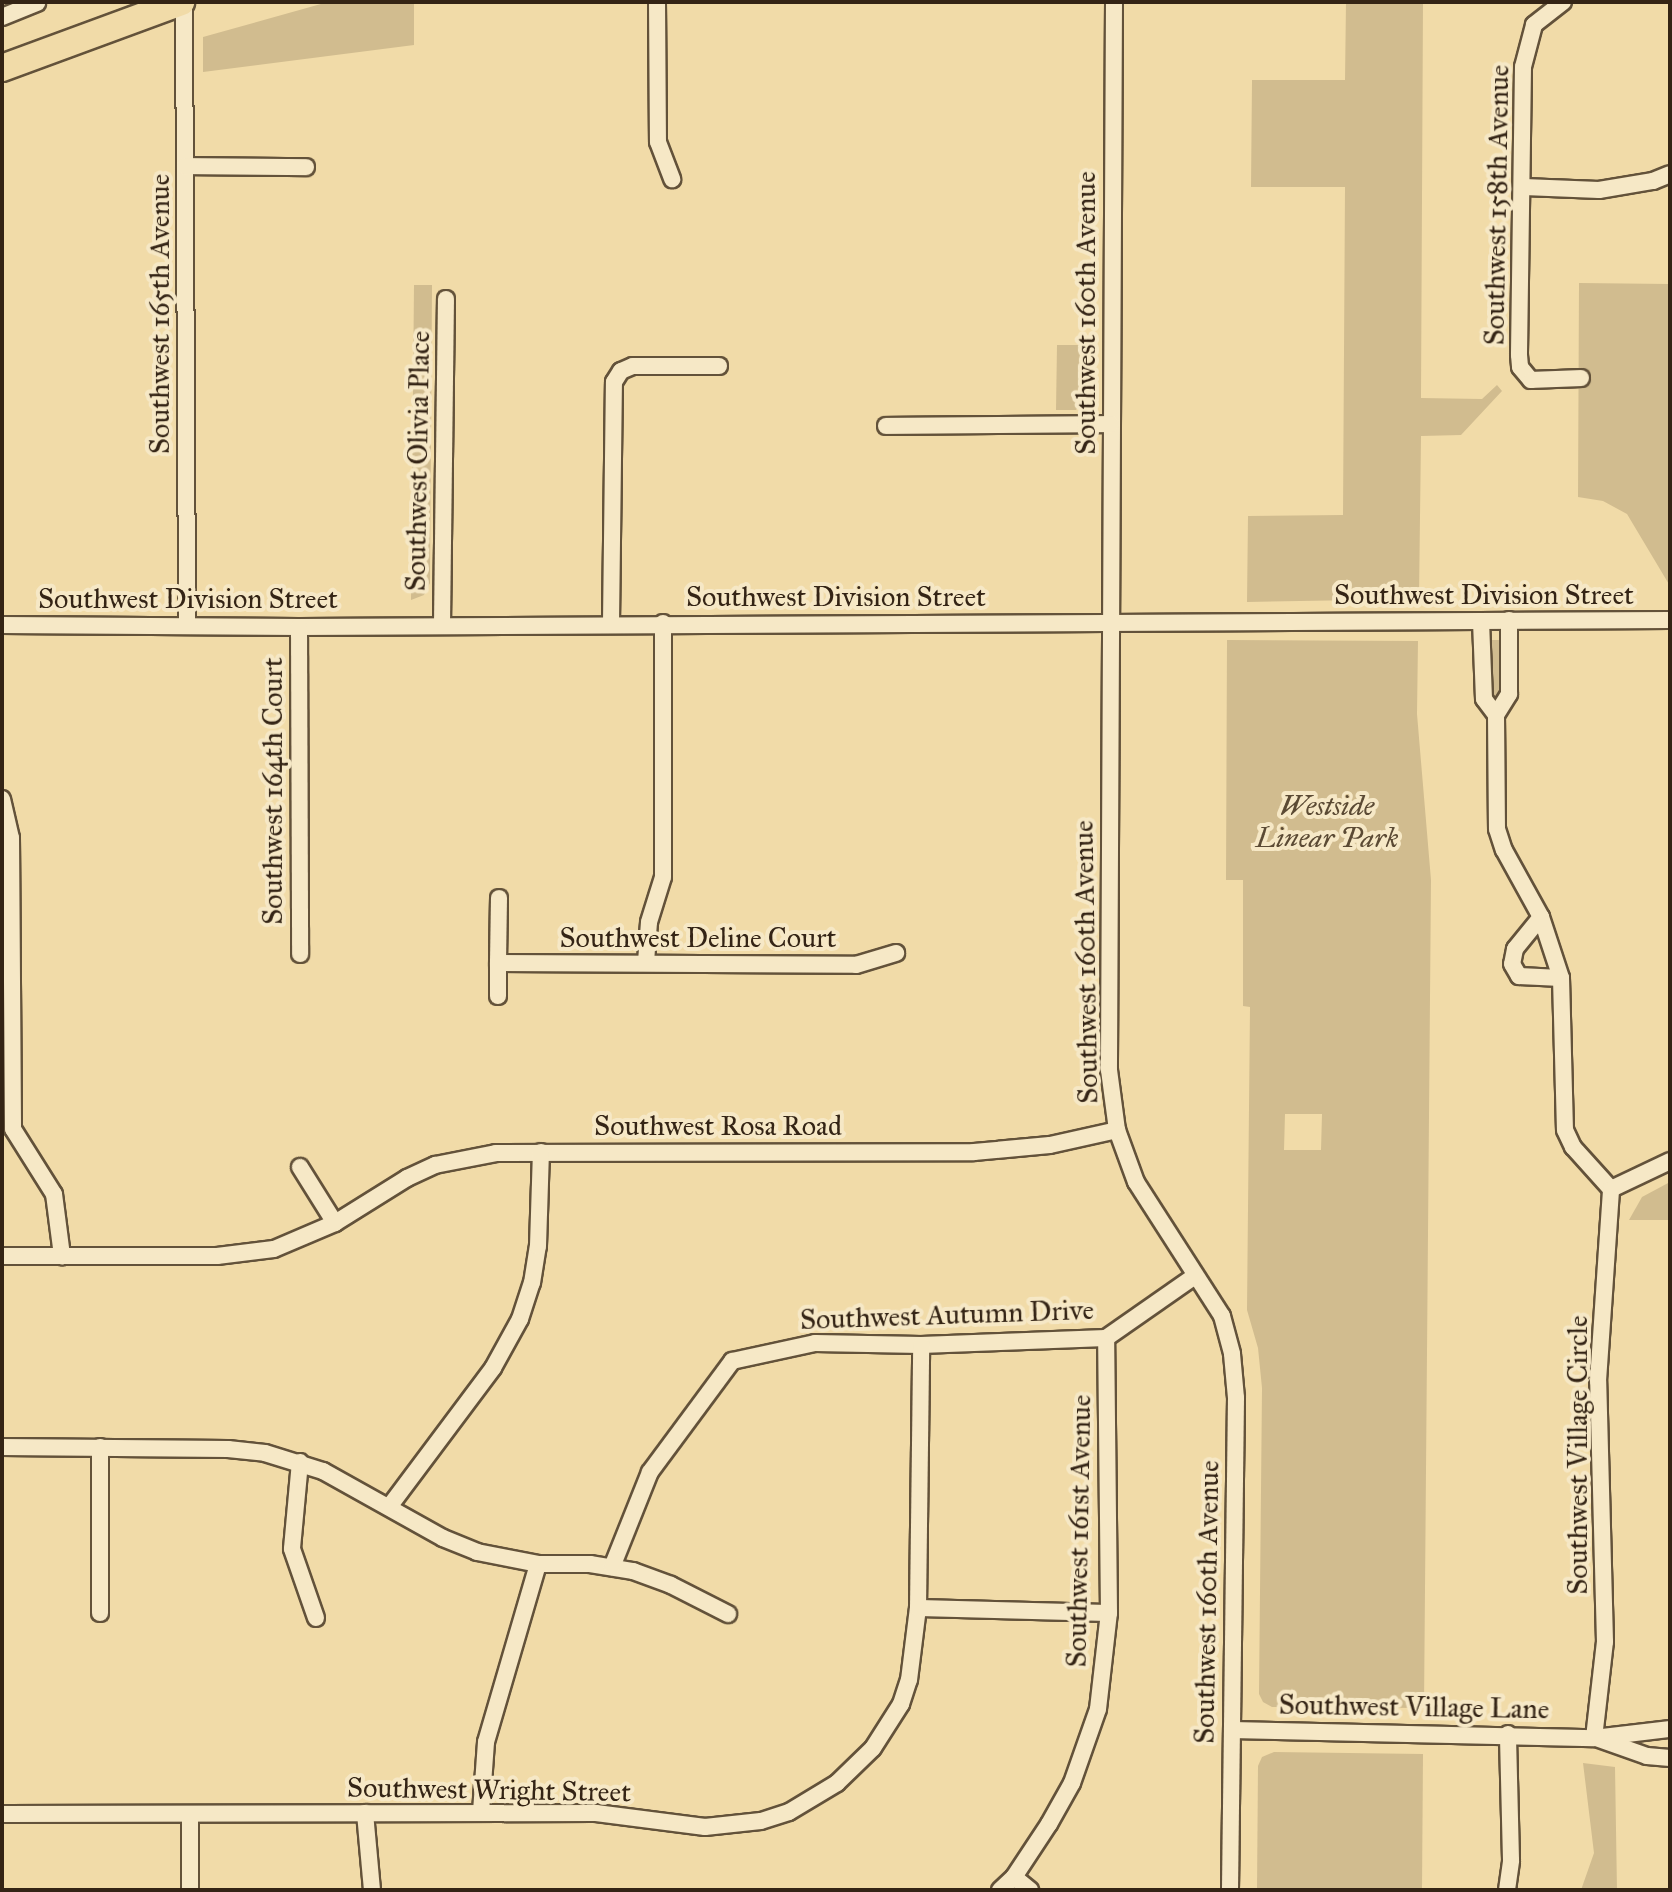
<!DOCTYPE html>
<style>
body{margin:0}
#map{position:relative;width:1672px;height:1892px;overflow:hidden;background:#f1dba8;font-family:"IM FELL Great Primer",serif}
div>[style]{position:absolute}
.green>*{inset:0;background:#d1bc8f;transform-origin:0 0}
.roads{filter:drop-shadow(2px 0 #63523a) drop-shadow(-2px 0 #63523a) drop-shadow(0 2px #63523a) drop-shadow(0 -2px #63523a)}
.minor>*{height:16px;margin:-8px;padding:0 8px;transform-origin:8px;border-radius:8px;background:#f6e8c6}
.primary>*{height:26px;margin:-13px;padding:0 13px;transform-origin:13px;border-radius:13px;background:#f1dba8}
span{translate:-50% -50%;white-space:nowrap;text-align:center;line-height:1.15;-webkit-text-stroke:8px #f6e8c6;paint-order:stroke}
.street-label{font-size:28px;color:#342415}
.park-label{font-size:28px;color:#5b4a34;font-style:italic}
.frame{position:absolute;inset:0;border:4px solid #342415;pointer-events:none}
</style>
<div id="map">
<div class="green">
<i style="clip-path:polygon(328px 2px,414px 2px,414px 45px,203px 72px,203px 37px)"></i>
<i style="clip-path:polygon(1346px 2px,1423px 2px,1421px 398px,1482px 399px,1497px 385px,1502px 391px,1461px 435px,1421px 436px,1419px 599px,1247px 602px,1248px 516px,1343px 515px,1345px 187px,1251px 187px,1252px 80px,1345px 80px)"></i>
<i style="clip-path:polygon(1579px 283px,1670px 284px,1670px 586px,1627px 514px,1603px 501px,1578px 497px)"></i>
<i style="clip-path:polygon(414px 285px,432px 285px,430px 583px,424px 595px,411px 600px)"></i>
<i style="clip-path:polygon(1057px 345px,1083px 345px,1083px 399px,1076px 410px,1056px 410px)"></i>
<i style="clip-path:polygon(evenodd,1227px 640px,1418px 641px,1417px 714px,1431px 880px,1424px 1708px,1272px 1707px,1263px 1702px,1259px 1694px,1262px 1388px,1258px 1348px,1247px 1310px,1250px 1007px,1243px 1006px,1243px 880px,1226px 880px,1227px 640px,1285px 1114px,1322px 1114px,1321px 1150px,1284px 1150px,1285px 1114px)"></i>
<i style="left:1490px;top:640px;width:13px;height:61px"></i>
<i style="clip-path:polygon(1670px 1182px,1670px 1220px,1629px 1220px,1642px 1197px)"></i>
<i style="clip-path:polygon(1274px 1752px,1423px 1754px,1422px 1890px,1257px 1890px,1258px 1766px,1262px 1757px)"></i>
<i style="clip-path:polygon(1583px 1763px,1615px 1767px,1617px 1890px,1581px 1890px,1594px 1853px)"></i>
</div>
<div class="roads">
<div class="minor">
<i style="left:184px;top:2px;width:623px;rotate:89.72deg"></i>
<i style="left:657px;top:2px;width:140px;rotate:89.6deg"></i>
<i style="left:658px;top:142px;width:40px;rotate:69deg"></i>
<i style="left:1114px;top:2px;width:1068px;rotate:90.27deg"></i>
<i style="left:1109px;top:1070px;width:61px;rotate:82.4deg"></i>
<i style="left:1117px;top:1130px;width:55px;rotate:69.9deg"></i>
<i style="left:1136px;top:1182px;width:159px;rotate:57.3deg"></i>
<i style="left:1222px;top:1316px;width:39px;rotate:75deg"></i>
<i style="left:1232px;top:1354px;width:44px;rotate:84.8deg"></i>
<i style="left:1236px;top:1398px;width:492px;rotate:90.7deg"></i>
<i style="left:1563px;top:2px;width:37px;rotate:142deg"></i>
<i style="left:1534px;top:25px;width:43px;rotate:104.7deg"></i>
<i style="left:1523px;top:67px;width:288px;rotate:90.8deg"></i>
<i style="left:1519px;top:355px;width:12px;rotate:85deg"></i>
<i style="left:1520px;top:367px;width:17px;rotate:50deg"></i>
<i style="left:1531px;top:380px;width:50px;rotate:-2.3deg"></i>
<i style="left:2px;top:17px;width:38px;rotate:-22deg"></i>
<i style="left:185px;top:166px;width:121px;rotate:0.5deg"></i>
<i style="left:1524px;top:187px;width:75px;rotate:2.3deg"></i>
<i style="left:1599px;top:190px;width:55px;rotate:-9.5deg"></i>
<i style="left:1653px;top:181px;width:18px;rotate:-22deg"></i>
<i style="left:886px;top:426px;width:225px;rotate:-0.5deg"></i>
<i style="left:1481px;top:621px;width:78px;rotate:87.8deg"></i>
<i style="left:1484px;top:699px;width:20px;rotate:53deg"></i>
<i style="left:1496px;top:715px;width:25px;rotate:-58deg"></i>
<i style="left:1509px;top:694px;width:74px;rotate:-90deg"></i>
<i style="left:611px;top:623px;width:241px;rotate:-89.3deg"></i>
<i style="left:614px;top:382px;width:13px;rotate:-58deg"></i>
<i style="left:621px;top:371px;width:13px;rotate:-23deg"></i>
<i style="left:633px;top:366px;width:86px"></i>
<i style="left:442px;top:624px;width:325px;rotate:-89.3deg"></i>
<i style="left:2px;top:625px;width:297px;rotate:0.4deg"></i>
<i style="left:299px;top:627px;width:1371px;rotate:-0.29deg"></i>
<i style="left:299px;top:627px;width:327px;rotate:89.8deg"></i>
<i style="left:1496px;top:715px;width:114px;rotate:89.5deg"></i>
<i style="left:1497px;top:829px;width:22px;rotate:72deg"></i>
<i style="left:1504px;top:850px;width:77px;rotate:61.1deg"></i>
<i style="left:1541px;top:917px;width:64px;rotate:71.8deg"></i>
<i style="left:1561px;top:978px;width:152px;rotate:88.5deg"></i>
<i style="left:1565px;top:1130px;width:19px;rotate:65deg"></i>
<i style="left:1573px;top:1147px;width:57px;rotate:47.9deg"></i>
<i style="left:2px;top:799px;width:40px;rotate:77deg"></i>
<i style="left:11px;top:838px;width:291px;rotate:89.6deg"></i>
<i style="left:13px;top:1129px;width:77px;rotate:57.8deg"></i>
<i style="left:54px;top:1194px;width:63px;rotate:82.6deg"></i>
<i style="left:499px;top:898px;width:65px;rotate:90.9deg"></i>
<i style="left:498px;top:963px;width:358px;rotate:0.3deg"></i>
<i style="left:856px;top:965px;width:42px;rotate:-16.7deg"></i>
<i style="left:1541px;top:917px;width:41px;rotate:129.1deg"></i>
<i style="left:1515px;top:949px;width:15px;rotate:101deg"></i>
<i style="left:1512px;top:964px;width:14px;rotate:60deg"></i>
<i style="left:1519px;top:976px;width:42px;rotate:2.7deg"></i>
<i style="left:646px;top:962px;width:40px;rotate:-85.7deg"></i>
<i style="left:649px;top:922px;width:47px;rotate:-72.7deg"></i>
<i style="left:663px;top:877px;width:254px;rotate:-90deg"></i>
<i style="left:498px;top:996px;width:33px;rotate:-90deg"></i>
<i style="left:300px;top:1167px;width:66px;rotate:58deg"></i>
<i style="left:2px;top:1256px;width:215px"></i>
<i style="left:217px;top:1256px;width:57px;rotate:-7deg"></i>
<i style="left:274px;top:1249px;width:66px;rotate:-23.1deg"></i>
<i style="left:335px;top:1223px;width:85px;rotate:-32deg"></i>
<i style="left:407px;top:1178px;width:31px;rotate:-25deg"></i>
<i style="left:435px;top:1165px;width:62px;rotate:-11.1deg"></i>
<i style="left:496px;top:1153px;width:478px;rotate:-0.1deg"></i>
<i style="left:974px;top:1152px;width:76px;rotate:-5.3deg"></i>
<i style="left:1050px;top:1145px;width:69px;rotate:-12.6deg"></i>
<i style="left:2px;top:1447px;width:226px;rotate:0.5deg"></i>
<i style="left:228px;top:1449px;width:37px;rotate:6deg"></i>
<i style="left:265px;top:1453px;width:61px;rotate:17.2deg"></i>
<i style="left:323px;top:1471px;width:137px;rotate:29.2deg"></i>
<i style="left:443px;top:1538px;width:37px;rotate:22deg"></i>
<i style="left:477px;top:1552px;width:62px;rotate:11.1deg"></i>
<i style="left:538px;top:1564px;width:52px"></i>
<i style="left:590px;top:1564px;width:44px;rotate:9.2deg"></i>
<i style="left:633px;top:1571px;width:40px;rotate:20.2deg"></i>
<i style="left:671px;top:1585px;width:64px;rotate:27deg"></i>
<i style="left:100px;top:1447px;width:166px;rotate:90deg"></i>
<i style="left:300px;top:1462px;width:87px;rotate:95.3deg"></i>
<i style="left:292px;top:1549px;width:73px;rotate:70.8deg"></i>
<i style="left:389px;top:1507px;width:174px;rotate:-53.2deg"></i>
<i style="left:493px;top:1368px;width:56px;rotate:-61.1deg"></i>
<i style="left:520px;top:1319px;width:38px;rotate:-72deg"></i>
<i style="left:532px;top:1283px;width:37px;rotate:-81deg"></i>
<i style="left:538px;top:1246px;width:94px;rotate:-88.2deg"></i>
<i style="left:612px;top:1567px;width:102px;rotate:-68.2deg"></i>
<i style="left:650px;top:1472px;width:138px;rotate:-53.5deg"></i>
<i style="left:732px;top:1361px;width:85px;rotate:-12.2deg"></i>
<i style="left:815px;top:1343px;width:106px;rotate:1.1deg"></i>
<i style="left:921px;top:1345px;width:185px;rotate:-2.2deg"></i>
<i style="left:1106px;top:1338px;width:108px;rotate:-34.9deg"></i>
<i style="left:918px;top:1608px;width:191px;rotate:1.5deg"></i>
<i style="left:1232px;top:1730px;width:362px;rotate:1.3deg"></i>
<i style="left:1594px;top:1738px;width:77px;rotate:-6.8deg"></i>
<i style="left:1594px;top:1738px;width:97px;rotate:-83.5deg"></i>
<i style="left:1605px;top:1642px;width:261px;rotate:-91.5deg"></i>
<i style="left:1598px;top:1381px;width:192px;rotate:-86.1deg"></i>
<i style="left:1611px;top:1189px;width:65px;rotate:-25.4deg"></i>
<i style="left:1596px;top:1738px;width:54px;rotate:19.4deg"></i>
<i style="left:1647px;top:1756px;width:23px;rotate:5deg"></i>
<i style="left:481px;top:1812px;width:70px;rotate:-85.9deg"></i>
<i style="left:486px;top:1742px;width:185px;rotate:-73.7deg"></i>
<i style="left:365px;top:1813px;width:77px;rotate:84.8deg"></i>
<i style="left:2px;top:1814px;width:594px;rotate:-0.1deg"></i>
<i style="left:596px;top:1813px;width:110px;rotate:7.3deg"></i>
<i style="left:705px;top:1827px;width:56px;rotate:-6.1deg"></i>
<i style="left:761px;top:1821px;width:29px;rotate:-18deg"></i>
<i style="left:789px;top:1812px;width:56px;rotate:-31.1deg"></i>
<i style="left:837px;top:1783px;width:50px;rotate:-44.2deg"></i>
<i style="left:873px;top:1748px;width:52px;rotate:-57.5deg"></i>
<i style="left:901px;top:1704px;width:25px;rotate:-72deg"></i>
<i style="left:909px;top:1680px;width:73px;rotate:-82.9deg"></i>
<i style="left:918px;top:1608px;width:263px;rotate:-89.3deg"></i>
<i style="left:190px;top:1815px;width:75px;rotate:90deg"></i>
<i style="left:1014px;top:1877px;width:21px;rotate:39deg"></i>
<i style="left:1000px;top:1890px;width:19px;rotate:-43deg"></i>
<i style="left:1014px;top:1877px;width:64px;rotate:-56.6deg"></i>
<i style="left:1049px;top:1824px;width:47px;rotate:-60.7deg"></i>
<i style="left:1072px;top:1783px;width:78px;rotate:-70.6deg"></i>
<i style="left:1098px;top:1709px;width:97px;rotate:-83.5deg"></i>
<i style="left:1109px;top:1613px;width:275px;rotate:-90.6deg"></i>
<i style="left:1507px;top:1890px;width:30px;rotate:-82deg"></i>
<i style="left:1511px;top:1860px;width:126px;rotate:-91.4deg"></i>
</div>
<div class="primary">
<i style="left:2px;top:68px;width:191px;rotate:-20.2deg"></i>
</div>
</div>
<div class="street-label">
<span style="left:1497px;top:205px;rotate:-89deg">Southwest 158th Avenue</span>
<span style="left:1086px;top:313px;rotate:-90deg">Southwest 160th Avenue</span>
<span style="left:160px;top:314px;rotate:-90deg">Southwest 165th Avenue</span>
<span style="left:418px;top:461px;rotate:-89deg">Southwest Olivia Place</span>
<span style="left:1484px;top:595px">Southwest Division Street</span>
<span style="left:836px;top:597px">Southwest Division Street</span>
<span style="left:188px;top:599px">Southwest Division Street</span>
<span style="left:273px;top:791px;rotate:-90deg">Southwest 164th Court</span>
<span style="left:698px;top:938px">Southwest Deline Court</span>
<span style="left:1086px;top:962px;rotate:-91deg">Southwest 160th Avenue</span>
<span style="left:718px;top:1126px">Southwest Rosa Road</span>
<span style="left:947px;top:1315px;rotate:-2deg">Southwest Autumn Drive</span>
<span style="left:1578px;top:1455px;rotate:-90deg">Southwest Village Circle</span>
<span style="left:1079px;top:1531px;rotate:-89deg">Southwest 161st Avenue</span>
<span style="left:1207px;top:1602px;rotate:-89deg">Southwest 160th Avenue</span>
<span style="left:1414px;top:1707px;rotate:1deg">Southwest Village Lane</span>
<span style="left:489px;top:1790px;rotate:1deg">Southwest Wright Street</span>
</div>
<div class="park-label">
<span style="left:1327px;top:822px">Westside<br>Linear Park</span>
</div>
<div class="frame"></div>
</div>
